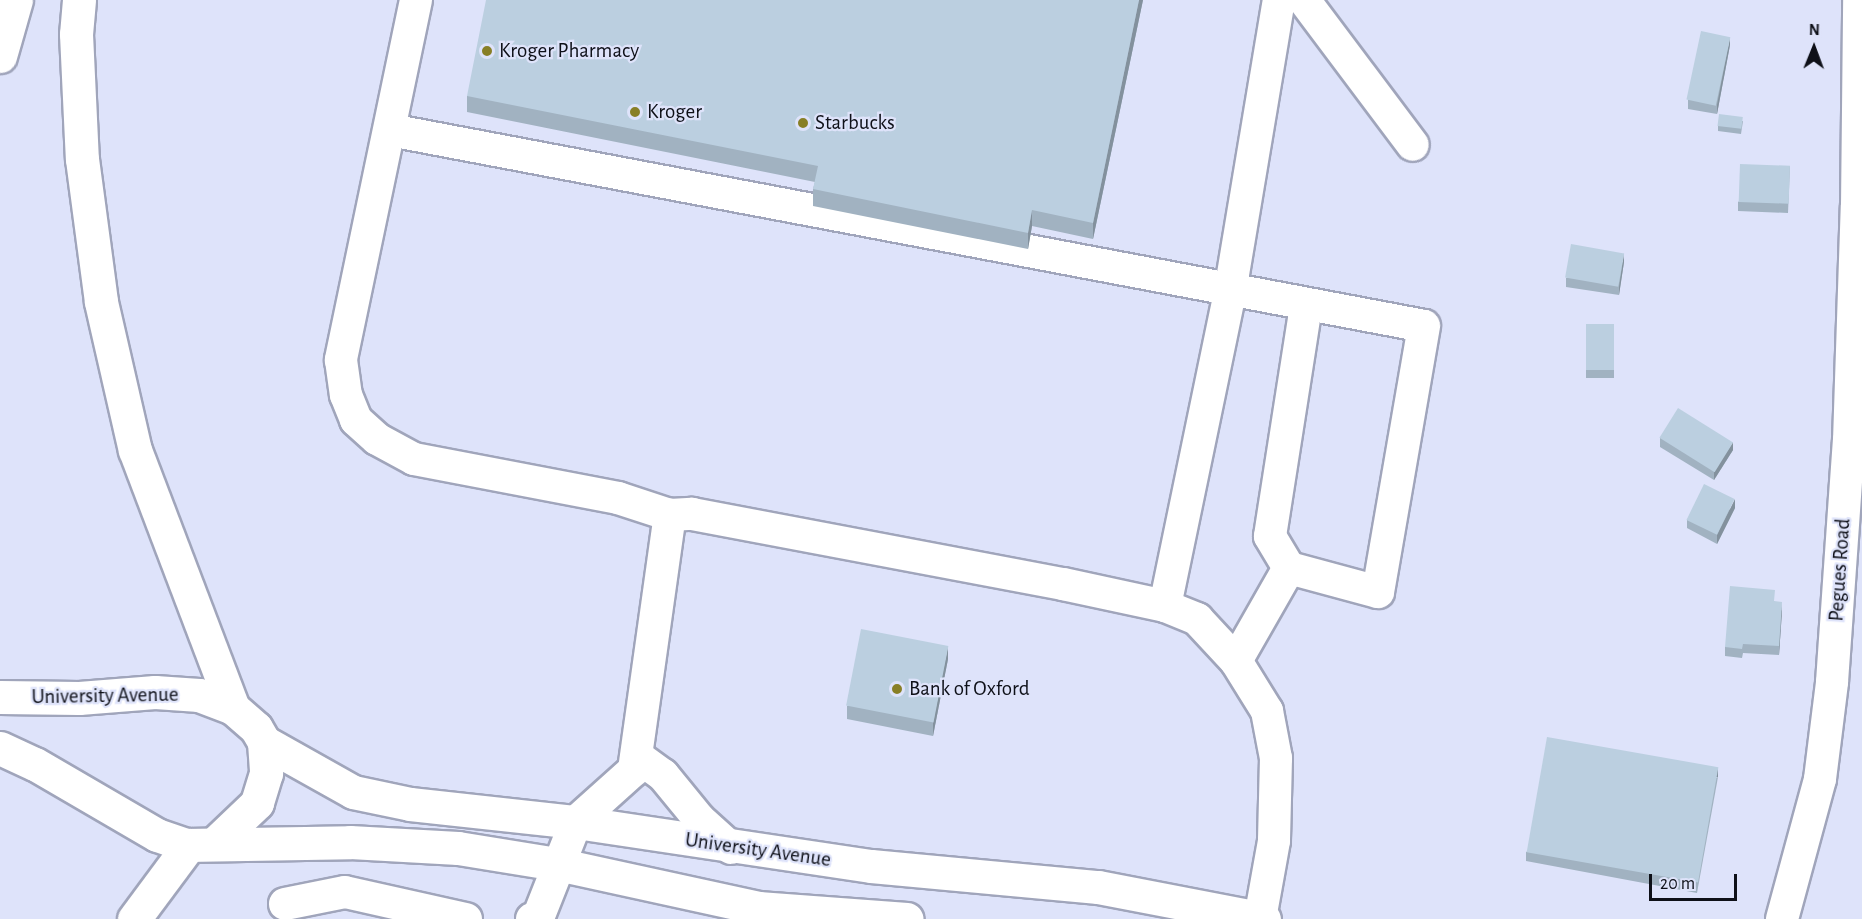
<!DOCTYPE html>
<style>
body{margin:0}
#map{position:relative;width:1862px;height:919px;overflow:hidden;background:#dee3fa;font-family:"Alegreya Sans",sans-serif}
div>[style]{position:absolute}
.roads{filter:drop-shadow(2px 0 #a0a5bb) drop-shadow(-2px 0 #a0a5bb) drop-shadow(0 2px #a0a5bb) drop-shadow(0 -2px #a0a5bb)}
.minor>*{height:32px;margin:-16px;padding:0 16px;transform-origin:16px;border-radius:16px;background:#fff}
.major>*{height:33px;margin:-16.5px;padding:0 16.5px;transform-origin:16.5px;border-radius:16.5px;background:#fff}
.highway>*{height:33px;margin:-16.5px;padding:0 16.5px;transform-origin:16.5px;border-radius:16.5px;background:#fff}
.wall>*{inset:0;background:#a1b2c1;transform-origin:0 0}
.shaded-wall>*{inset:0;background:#83919d;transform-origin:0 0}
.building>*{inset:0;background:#bbcfe0;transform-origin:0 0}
.dots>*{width:16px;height:16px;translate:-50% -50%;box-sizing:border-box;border:3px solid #dee3fa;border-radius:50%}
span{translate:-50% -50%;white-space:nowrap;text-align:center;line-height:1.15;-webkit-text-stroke:4.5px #dee3fa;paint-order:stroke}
.poi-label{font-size:21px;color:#0e1018}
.left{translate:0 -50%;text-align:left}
.street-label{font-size:21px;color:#0e1018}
.north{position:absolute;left:1784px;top:18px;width:60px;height:60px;-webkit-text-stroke:4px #dee3fa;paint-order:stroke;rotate:1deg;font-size:16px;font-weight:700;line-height:24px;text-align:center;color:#0e1018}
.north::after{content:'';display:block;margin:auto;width:21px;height:27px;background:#0e1018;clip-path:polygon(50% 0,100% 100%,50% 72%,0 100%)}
.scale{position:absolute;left:1649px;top:874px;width:88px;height:27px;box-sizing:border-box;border:3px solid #0e1018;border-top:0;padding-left:8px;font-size:18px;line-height:21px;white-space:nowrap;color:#0e1018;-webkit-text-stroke:4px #dee3fa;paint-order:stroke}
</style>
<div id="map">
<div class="roads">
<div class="minor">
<i style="left:416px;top:0;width:368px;rotate:101.8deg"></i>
<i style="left:341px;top:360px;width:35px;rotate:82deg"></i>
<i style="left:346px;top:395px;width:27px;rotate:68deg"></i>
<i style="left:356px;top:420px;width:28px;rotate:42deg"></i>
<i style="left:377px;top:439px;width:42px;rotate:28.4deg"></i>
<i style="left:414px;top:459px;width:208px;rotate:10.8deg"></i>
<i style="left:618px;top:498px;width:55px;rotate:18.1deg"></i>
<i style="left:670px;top:515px;width:22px;rotate:-3deg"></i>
<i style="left:692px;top:514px;width:378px;rotate:10.7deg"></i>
<i style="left:1063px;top:584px;width:104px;rotate:12.2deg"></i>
<i style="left:1165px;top:606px;width:35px;rotate:22deg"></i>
<i style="left:1197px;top:619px;width:57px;rotate:47.1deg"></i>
<i style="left:1236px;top:661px;width:59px;rotate:58.2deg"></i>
<i style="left:1267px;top:711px;width:48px;rotate:79.2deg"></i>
<i style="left:1276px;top:758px;width:83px;rotate:91.4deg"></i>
<i style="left:1274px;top:841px;width:79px;rotate:100.2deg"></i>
<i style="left:1304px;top:0;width:181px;rotate:53.1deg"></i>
<i style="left:390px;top:130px;width:1052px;rotate:10.73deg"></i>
<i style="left:1424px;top:326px;width:270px;rotate:99.8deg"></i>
<i style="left:1378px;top:592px;width:92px;rotate:-164.9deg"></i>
<i style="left:1289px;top:568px;width:107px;rotate:119.7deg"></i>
<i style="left:1289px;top:568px;width:37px;rotate:-121deg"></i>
<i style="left:1270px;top:536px;width:234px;rotate:-81.1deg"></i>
<i style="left:1165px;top:606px;width:321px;rotate:-78.3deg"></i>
<i style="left:1230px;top:292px;width:296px;rotate:-80.5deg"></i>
<i style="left:638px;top:757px;width:31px;rotate:36deg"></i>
<i style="left:663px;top:775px;width:57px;rotate:50.7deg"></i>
<i style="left:699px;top:819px;width:43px;rotate:42.2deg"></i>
<i style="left:285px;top:904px;width:61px;rotate:-11.3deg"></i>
<i style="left:345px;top:892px;width:124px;rotate:12.6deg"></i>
<i style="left:532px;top:919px;width:6px;rotate:-9deg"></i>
<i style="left:538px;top:918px;width:103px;rotate:-68.4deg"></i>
<i style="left:576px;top:822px;width:78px;rotate:-41.9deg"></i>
<i style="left:634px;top:770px;width:258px;rotate:-82deg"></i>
<i style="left:1782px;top:919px;width:145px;rotate:-74.8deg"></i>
<i style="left:1820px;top:779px;width:98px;rotate:-82.9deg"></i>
<i style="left:1832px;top:682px;width:242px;rotate:-86deg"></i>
<i style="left:1849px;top:441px;width:235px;rotate:-88.1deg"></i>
<i style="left:1857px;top:206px;width:206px;rotate:-89.4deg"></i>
</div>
<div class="major">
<i style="left:0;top:697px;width:79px;rotate:0.7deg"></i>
<i style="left:79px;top:698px;width:76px;rotate:-4.5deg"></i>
<i style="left:155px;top:692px;width:44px;rotate:3.9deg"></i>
<i style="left:199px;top:695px;width:36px;rotate:21deg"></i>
<i style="left:233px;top:708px;width:30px;rotate:41deg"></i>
<i style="left:256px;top:728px;width:16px;rotate:60deg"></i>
<i style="left:264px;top:742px;width:31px;rotate:86deg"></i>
<i style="left:266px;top:773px;width:31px;rotate:107deg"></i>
<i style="left:257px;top:803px;width:55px;rotate:136.5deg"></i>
<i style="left:264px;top:742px;width:102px;rotate:29.3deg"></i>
<i style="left:353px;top:792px;width:58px;rotate:11.9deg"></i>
<i style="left:410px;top:804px;width:167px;rotate:6.2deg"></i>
<i style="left:576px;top:822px;width:298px;rotate:8.5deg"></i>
<i style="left:871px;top:866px;width:228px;rotate:5.3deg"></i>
<i style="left:1098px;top:887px;width:169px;rotate:10.9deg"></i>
<i style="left:0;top:748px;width:38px;rotate:25deg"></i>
<i style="left:35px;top:764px;width:141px;rotate:30.2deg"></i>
<i style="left:157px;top:835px;width:31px;rotate:19deg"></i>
<i style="left:186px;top:845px;width:164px;rotate:-1deg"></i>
<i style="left:350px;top:842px;width:108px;rotate:3.2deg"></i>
<i style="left:458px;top:848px;width:100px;rotate:9.2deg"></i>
<i style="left:557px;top:864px;width:206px;rotate:12.3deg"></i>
<i style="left:758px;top:908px;width:149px;rotate:4.2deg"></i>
</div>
<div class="highway">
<i style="left:79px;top:0;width:34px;rotate:95deg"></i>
<i style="left:76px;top:34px;width:125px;rotate:87.3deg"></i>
<i style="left:82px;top:159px;width:144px;rotate:82.4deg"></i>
<i style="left:101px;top:302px;width:152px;rotate:77.1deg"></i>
<i style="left:135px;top:450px;width:276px;rotate:69.2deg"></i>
<i style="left:0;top:56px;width:58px;rotate:-74.1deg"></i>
<i style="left:134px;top:919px;width:92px;rotate:-53.4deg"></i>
</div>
</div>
<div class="wall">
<i style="clip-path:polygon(1143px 0,1093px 239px,1032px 226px,1028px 249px,813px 206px,813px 189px,815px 182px,467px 112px,467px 96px)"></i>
<i style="clip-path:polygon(1730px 45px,1717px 114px,1688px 109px,1688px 100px)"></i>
<i style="clip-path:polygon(1743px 121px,1741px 134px,1718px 131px,1718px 126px)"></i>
<i style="clip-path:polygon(1790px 166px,1788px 213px,1738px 211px,1738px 202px)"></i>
<i style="clip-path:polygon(1624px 262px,1619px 295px,1566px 287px,1566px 278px)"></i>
<i style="left:1614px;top:324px;width:54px;height:28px;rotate:90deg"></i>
<i style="clip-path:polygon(1660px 438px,1733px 450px,1714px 480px,1660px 447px)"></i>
<i style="clip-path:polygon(1735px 508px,1717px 544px,1687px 528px,1687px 520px)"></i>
<i style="clip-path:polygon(1774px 601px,1782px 611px,1779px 655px,1743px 653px,1742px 658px,1725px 656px,1725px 647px)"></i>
<i style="clip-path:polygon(948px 659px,933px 736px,847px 719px,847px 706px)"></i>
<i style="clip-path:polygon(1718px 777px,1697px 893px,1526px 861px,1526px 852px)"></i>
</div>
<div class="shaded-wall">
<i style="clip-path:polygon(1139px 0,1143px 0,1093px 239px,1093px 223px)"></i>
<i style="clip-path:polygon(1730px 37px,1730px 45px,1717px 114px,1717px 105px)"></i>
<i style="clip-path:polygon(1032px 210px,1032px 226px,1028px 249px,1028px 233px)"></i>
<i style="clip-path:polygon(1624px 253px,1624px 262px,1619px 295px,1619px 287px)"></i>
<i style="clip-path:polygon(1733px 442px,1733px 450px,1714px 480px,1714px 471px)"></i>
<i style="clip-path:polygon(1735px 499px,1735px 508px,1717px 544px,1717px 535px)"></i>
<i style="clip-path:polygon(1782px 602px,1782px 611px,1779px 655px,1779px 646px)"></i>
<i style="clip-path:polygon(948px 646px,948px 659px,933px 736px,933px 723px)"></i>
<i style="left:1718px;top:768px;width:9px;height:118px;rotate:90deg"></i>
</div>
<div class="building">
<i style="clip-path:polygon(486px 0,1139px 0,1093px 223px,1032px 210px,1028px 233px,813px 189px,818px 166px,467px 96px)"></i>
<i style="left:1701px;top:31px;width:30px;height:70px;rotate:12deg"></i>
<i style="left:1719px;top:114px;width:24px;height:12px;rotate:7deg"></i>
<i style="left:1740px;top:164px;width:50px;height:38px;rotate:2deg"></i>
<i style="left:1571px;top:244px;width:54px;height:34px;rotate:10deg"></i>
<i style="left:1614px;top:324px;width:46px;height:28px;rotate:90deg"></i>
<i style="left:1678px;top:408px;width:65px;height:35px;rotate:32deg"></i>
<i style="left:1704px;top:484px;width:34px;height:40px;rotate:26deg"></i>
<i style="clip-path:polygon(1730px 586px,1775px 590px,1774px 601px,1782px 602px,1779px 646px,1743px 644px,1742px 649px,1725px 647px)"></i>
<i style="left:861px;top:629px;width:89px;height:78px;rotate:11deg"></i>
<i style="left:1547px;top:737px;width:174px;height:117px;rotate:10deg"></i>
</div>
<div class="dots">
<i style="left:487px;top:51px;background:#887f26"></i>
<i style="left:635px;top:112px;background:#887f26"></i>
<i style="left:803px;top:123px;background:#887f26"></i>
<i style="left:897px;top:689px;background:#887f26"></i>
</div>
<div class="poi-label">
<span class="left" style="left:499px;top:51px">Kroger Pharmacy</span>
<span class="left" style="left:647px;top:112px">Kroger</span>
<span class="left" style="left:815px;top:123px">Starbucks</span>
<span class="left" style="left:909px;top:689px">Bank of Oxford</span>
</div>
<div class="street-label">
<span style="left:1840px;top:570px;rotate:-86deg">Pegues Road</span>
<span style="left:105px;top:696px;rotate:-1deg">University Avenue</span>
<span style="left:758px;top:850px;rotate:8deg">University Avenue</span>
</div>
<div class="north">N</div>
<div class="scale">20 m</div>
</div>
